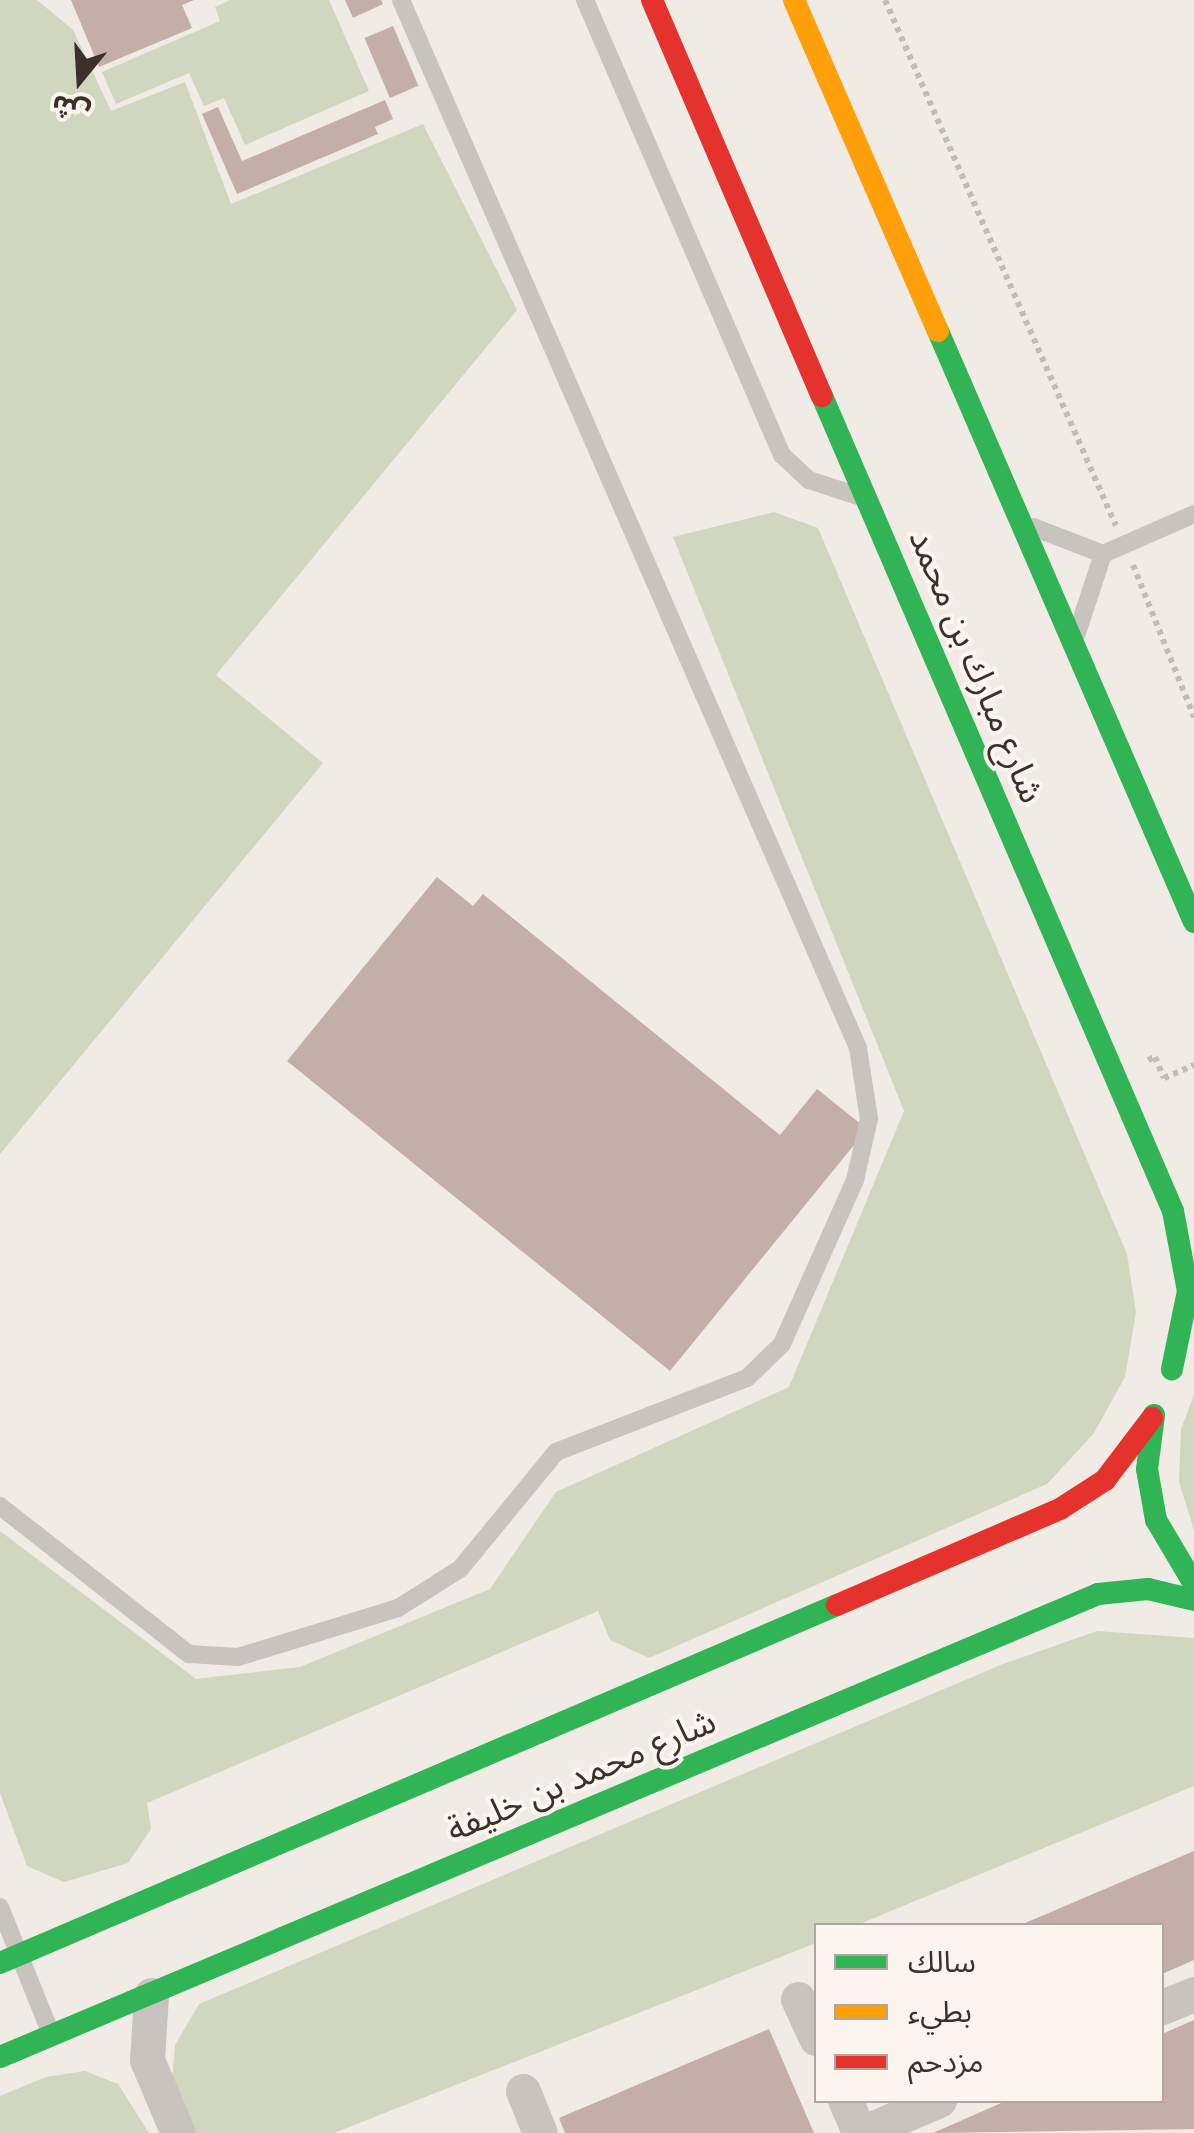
<!DOCTYPE html>
<meta charset="utf-8">
<style>
body{margin:0}
#map{position:relative;width:1194px;height:2133px;overflow:hidden;background:#f0ebe5;font-family:Raleway,"Noto Sans Arabic",sans-serif}
div>[style]{position:absolute}
.green>*{inset:0;background:#d1d6bf}
.building>*{inset:0;background:#c3afa7;transform-origin:0 0}
.path>*{height:6px;margin-top:-3px;transform-origin:0;background:repeating-linear-gradient(90deg,#c2bbb6 0 5px,transparent 0 10px)}
.lane>*{height:18px;margin:-9px;padding:0 9px;transform-origin:9px;border-radius:9px;background:#c9c3be}
.street>*{height:35px;margin:-17.5px;padding:0 17.5px;transform-origin:17.5px;border-radius:17.5px;background:#c9c3be}
.fast>*{height:22px;margin:-11px;padding:0 11px;transform-origin:11px;border-radius:11px;background:#30b455}
.slow>*{height:22px;margin:-11px;padding:0 11px;transform-origin:11px;border-radius:11px;background:#ff9f0a}
.jam>*{height:22px;margin:-11px;padding:0 11px;transform-origin:11px;border-radius:11px;background:#e5322d}
span{translate:-50% -50%;white-space:nowrap;text-align:center;line-height:1.15;-webkit-text-stroke:8px #fbf5ee;paint-order:stroke}
.street-label{font-size:35px;color:#3b302b}
.legend{position:absolute;left:814px;top:1923px;width:350px;height:180px;box-sizing:border-box;background:#fbf5ee;border:2px solid #aea6a0;margin:0;padding:12px 18px;list-style:none;font-size:30px;color:#3b302b}
.legend li{display:flex;align-items:center;gap:20px;height:50px}
.legend b{width:50px;border:2px solid #aea6a0}
.north{position:absolute;left:30px;top:30px;width:100px;height:100px;-webkit-text-stroke:8px #fbf5ee;paint-order:stroke;rotate:198deg;font-size:28px;font-weight:700;line-height:40px;text-align:center;color:#3b302b}
.north::after{content:'';display:block;margin:auto;width:35px;height:45px;background:#3b302b;clip-path:polygon(50% 0,100% 100%,50% 72%,0 100%)}
</style>
<div id="map">
<div class="green">
<i style="clip-path:polygon(0 0,37px 0,73px 30px,111px 111px,185px 82px,231px 204px,423px 124px,517px 310px,216px 675px,323px 763px,0 1154px)"></i>
<i style="clip-path:polygon(230px 0,329px 0,369px 91px,245px 145px,224px 98px,204px 106px,189px 73px,116px 104px,102px 72px,220px 21px,215px 7px)"></i>
<i style="clip-path:polygon(774px 512px,818px 528px,1127px 1254px,1136px 1312px,1125px 1377px,1094px 1433px,1047px 1484px,649px 1658px,610px 1640px,598px 1611px,147px 1803px,151px 1829px,128px 1863px,64px 1882px,27px 1866px,0 1793px,0 1531px,196px 1679px,300px 1667px,490px 1589px,556px 1492px,789px 1387px,904px 1111px,673px 537px)"></i>
<i style="clip-path:polygon(1194px 1395px,1194px 1530px,1179px 1482px,1181px 1429px)"></i>
<i style="clip-path:polygon(1097px 1631px,1194px 1638px,1194px 1786px,857px 1925px,816px 1926px,816px 1943px,334px 2133px,193px 2133px,172px 2080px,175px 2045px,199px 2004px,1003px 1664px)"></i>
<i style="clip-path:polygon(85px 2071px,118px 2084px,149px 2133px,0 2133px,0 2096px,46px 2077px)"></i>
</div>
<div class="building">
<i style="clip-path:polygon(71px 0,194px 0,182px 5px,192px 28px,99px 67px)"></i>
<i style="clip-path:polygon(345px 0,381px 0,383px 4px,353px 18px)"></i>
<i style="left:393px;top:26px;width:65px;height:31px;rotate:67deg"></i>
<i style="clip-path:polygon(385px 100px,393px 119px,375px 127px,378px 134px,237px 194px,202px 114px,218px 107px,242px 161px)"></i>
<i style="clip-path:polygon(437px 877px,473px 906px,483px 894px,780px 1135px,817px 1089px,867px 1129px,670px 1371px,287px 1061px)"></i>
<i style="clip-path:polygon(1194px 1851px,1194px 1960px,1162px 1974px,1162px 1926px,1018px 1926px)"></i>
<i style="clip-path:polygon(1194px 2020px,1194px 2129px,933px 2133px,1008px 2100px,1162px 2100px,1162px 2034px)"></i>
<i style="clip-path:polygon(769px 2029px,814px 2133px,565px 2133px,559px 2118px)"></i>
</div>
<div class="path">
<i style="left:885px;top:0;width:574px;rotate:66.29deg"></i>
<i style="left:1133px;top:565px;width:164px;rotate:68.1deg"></i>
<i style="left:1148px;top:1060px;width:8px;rotate:-23deg"></i>
<i style="left:1155px;top:1057px;width:23px;rotate:67deg"></i>
<i style="left:1164px;top:1078px;width:33px;rotate:-23deg"></i>
</div>
<div class="lane">
<i style="left:585px;top:0;width:496px;rotate:66.6deg"></i>
<i style="left:782px;top:455px;width:37px;rotate:43deg"></i>
<i style="left:809px;top:480px;width:52px;rotate:18.1deg"></i>
<i style="left:1033px;top:527px;width:75px;rotate:21.1deg"></i>
<i style="left:1103px;top:554px;width:99px;rotate:-23.7deg"></i>
<i style="left:1077px;top:633px;width:83px;rotate:-71.8deg"></i>
<i style="left:0;top:1506px;width:240px;rotate:38.1deg"></i>
<i style="left:189px;top:1654px;width:49px;rotate:3.5deg"></i>
<i style="left:238px;top:1657px;width:167px;rotate:-17deg"></i>
<i style="left:398px;top:1608px;width:73px;rotate:-32.2deg"></i>
<i style="left:460px;top:1569px;width:151px;rotate:-50.6deg"></i>
<i style="left:556px;top:1452px;width:205px;rotate:-21.2deg"></i>
<i style="left:747px;top:1378px;width:49px;rotate:-44.2deg"></i>
<i style="left:782px;top:1344px;width:180px;rotate:-66deg"></i>
<i style="left:855px;top:1180px;width:63px;rotate:-77.1deg"></i>
<i style="left:869px;top:1119px;width:72px;rotate:-98.8deg"></i>
<i style="left:858px;top:1048px;width:1143px;rotate:-113.56deg"></i>
<i style="left:0;top:1907px;width:137px;rotate:68.1deg"></i>
</div>
<div class="street">
<i style="left:151px;top:1995px;width:65px;rotate:93.5deg"></i>
<i style="left:147px;top:2060px;width:79px;rotate:67deg"></i>
<i style="left:798px;top:1999px;width:43px;rotate:65.2deg"></i>
<i style="left:1162px;top:2007px;width:35px;rotate:-22deg"></i>
<i style="left:523px;top:2091px;width:45px;rotate:68deg"></i>
<i style="left:845px;top:2100px;width:36px;rotate:66deg"></i>
<i style="left:862px;top:2133px;width:84px;rotate:-23.2deg"></i>
</div>
<div class="fast">
<i style="left:938px;top:331px;width:644px;rotate:66.58deg"></i>
<i style="left:822px;top:396px;width:887px;rotate:66.7deg"></i>
<i style="left:1173px;top:1211px;width:81px;rotate:79.4deg"></i>
<i style="left:1188px;top:1291px;width:80px;rotate:101.6deg"></i>
<i style="left:1154px;top:1415px;width:54px;rotate:97.4deg"></i>
<i style="left:1147px;top:1469px;width:52px;rotate:80deg"></i>
<i style="left:1156px;top:1520px;width:74px;rotate:59.3deg"></i>
<i style="left:0;top:1963px;width:910px;rotate:-23.16deg"></i>
<i style="left:0;top:2057px;width:1192px;rotate:-22.86deg"></i>
<i style="left:1098px;top:1594px;width:50px;rotate:-5.7deg"></i>
<i style="left:1148px;top:1589px;width:47px;rotate:13.4deg"></i>
</div>
<div class="slow">
<i style="left:794px;top:0;width:361px;rotate:66.5deg"></i>
</div>
<div class="jam">
<i style="left:652px;top:0;width:431px;rotate:66.8deg"></i>
<i style="left:837px;top:1605px;width:243px;rotate:-23.3deg"></i>
<i style="left:1060px;top:1509px;width:54px;rotate:-32.8deg"></i>
<i style="left:1105px;top:1480px;width:78px;rotate:-52.8deg"></i>
</div>
<div class="street-label">
<span style="left:977px;top:666px;rotate:67deg">شارع مبارك بن محمد</span>
<span style="left:581px;top:1775px;rotate:-23deg">شارع محمد بن خليفة</span>
</div>
<ul class="legend">
<li><b style="height:12px;background:#30b455"></b>سالك</li>
<li><b style="height:12px;background:#ff9f0a"></b>بطيء</li>
<li><b style="height:12px;background:#e5322d"></b>مزدحم</li>
</ul>
<div class="north">ش</div>
</div>
